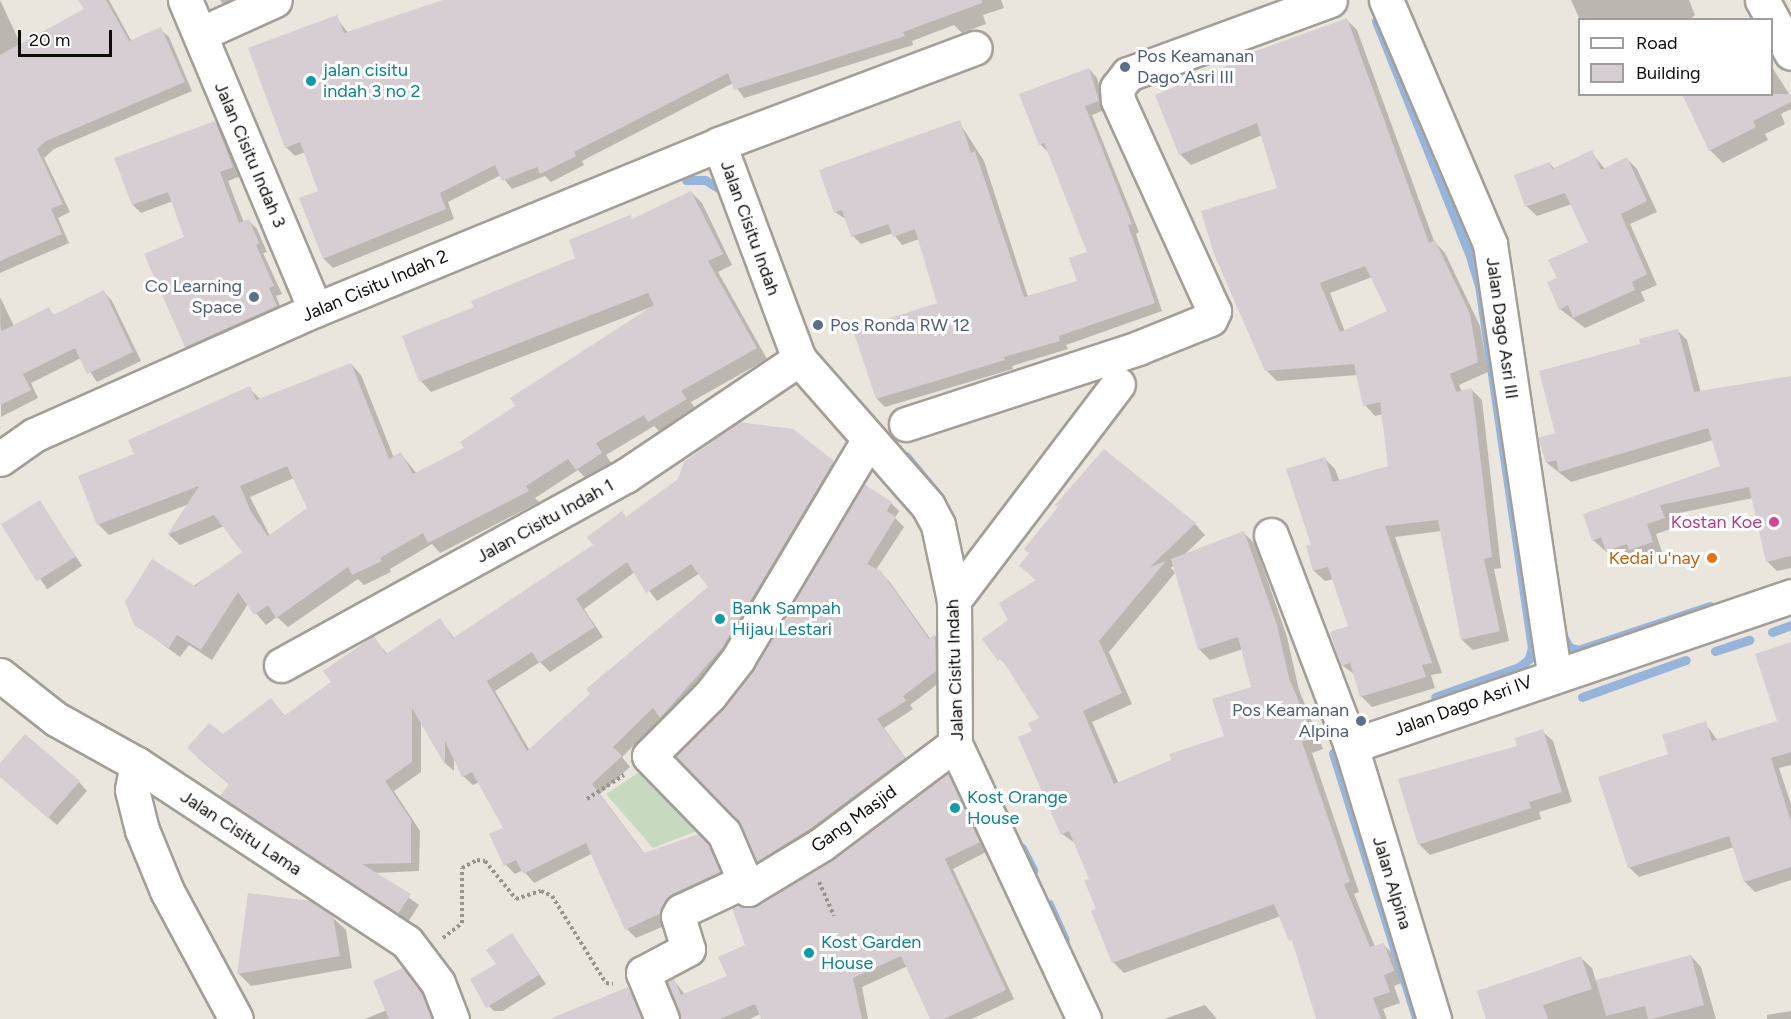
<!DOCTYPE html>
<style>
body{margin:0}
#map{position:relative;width:1791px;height:1019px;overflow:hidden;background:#eae5dd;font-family:Figtree,sans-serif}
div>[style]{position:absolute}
.green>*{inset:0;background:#c7dac0}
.shadow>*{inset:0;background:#0003;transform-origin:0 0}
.stream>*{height:9px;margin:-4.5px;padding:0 4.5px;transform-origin:4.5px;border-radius:4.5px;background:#97b5da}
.building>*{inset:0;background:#d6ced2;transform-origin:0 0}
.path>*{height:4px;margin-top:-2px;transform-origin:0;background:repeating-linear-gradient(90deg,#97938d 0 3px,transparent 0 6px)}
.roads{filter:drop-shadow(2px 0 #a39e97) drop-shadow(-2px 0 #a39e97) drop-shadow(0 2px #a39e97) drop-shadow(0 -2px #a39e97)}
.street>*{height:33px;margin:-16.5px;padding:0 16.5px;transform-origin:16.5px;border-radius:16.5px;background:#fff}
.secondary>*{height:33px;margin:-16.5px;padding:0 16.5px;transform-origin:16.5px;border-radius:16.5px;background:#fff}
.dots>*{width:16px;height:16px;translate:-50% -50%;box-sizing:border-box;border:3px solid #fff;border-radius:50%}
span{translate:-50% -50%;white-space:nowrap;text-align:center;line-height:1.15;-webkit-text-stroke:6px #fff;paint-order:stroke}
.service-label{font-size:18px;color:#4e5e75}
.left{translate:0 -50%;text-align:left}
.right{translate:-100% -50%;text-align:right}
.culture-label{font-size:18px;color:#0d838f}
.street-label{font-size:18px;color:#0e0c09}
.hotel-label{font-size:18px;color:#b23c85}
.food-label{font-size:18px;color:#c56008}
.legend{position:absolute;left:1578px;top:18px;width:195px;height:78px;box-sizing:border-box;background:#fff;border:2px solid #9f9e9d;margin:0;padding:8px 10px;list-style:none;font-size:18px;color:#0e0c09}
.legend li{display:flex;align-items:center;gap:12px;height:30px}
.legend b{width:30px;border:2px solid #9f9e9d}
.scale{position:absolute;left:18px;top:30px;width:94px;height:27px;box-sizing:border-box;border:3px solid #0e0c09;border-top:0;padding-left:8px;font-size:18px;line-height:21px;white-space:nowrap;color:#0e0c09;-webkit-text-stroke:4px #fff;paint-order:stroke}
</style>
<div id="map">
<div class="green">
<i style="clip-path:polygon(650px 765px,712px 825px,653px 848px,606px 794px)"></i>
</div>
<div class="shadow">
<i style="clip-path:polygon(0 0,21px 45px,86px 10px,80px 0,109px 0,132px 42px,160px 29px,169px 37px,192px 91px,54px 149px,44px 158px,70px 212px,58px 218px,69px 243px,0 273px)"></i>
<i style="clip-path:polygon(220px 0,260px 0,231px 13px)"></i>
<i style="clip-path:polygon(445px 0,1001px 0,1004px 8px,983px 15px,986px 24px,962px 33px,954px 25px,912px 41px,913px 45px,744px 98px,733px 83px,582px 161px,584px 165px,551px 182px,545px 176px,512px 189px,501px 175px,448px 202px,454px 219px,333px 268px,324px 259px,320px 192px,305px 152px,295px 156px,286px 147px,336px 17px,348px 33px)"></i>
<i style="clip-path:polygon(1571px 0,1689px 0,1695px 15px,1689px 20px,1580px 20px)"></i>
<i style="clip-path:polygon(evenodd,1347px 20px,1357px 30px,1434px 241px,1445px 253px,1480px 326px,1488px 372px,1459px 385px,1462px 392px,1471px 389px,1482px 400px,1501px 568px,1494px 569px,1509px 641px,1473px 650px,1462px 640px,1442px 531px,1395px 537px,1442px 673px,1431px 675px,1435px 688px,1372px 707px,1361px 696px,1355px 675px,1342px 665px,1350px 627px,1334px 579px,1325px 581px,1314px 571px,1312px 546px,1325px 459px,1335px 469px,1340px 482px,1389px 467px,1383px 414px,1375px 416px,1365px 405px,1358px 375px,1277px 381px,1266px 370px,1279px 188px,1262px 135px,1191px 165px,1180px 154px,1347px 20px,1372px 277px,1389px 312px,1345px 332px,1330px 293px,1372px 277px)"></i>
<i style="clip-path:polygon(1772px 67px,1791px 97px,1791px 109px,1781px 114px,1785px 124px,1765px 134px,1768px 140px,1723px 163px,1710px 150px,1772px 94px)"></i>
<i style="clip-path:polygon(1089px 69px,1097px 78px,1107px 109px,1092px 115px,1139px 232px,1136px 234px,1162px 311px,1066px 345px,1068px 349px,1012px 366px,1013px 369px,885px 407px,877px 399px,939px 304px,919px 239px,902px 245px,893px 233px,861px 244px,853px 236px,847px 220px,835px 212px,959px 122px,984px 161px,1028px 297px,1078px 282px,1089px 253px,1049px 153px,1040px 144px)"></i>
<i style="clip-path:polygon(215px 123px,224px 131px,241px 176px,228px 181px,244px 223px,249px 221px,257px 229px,267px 252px,263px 253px,282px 294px,276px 296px,284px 315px,195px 355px,186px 347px,146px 255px,186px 237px,173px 201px,141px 213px,133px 205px)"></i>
<i style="clip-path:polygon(1591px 152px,1605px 169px,1627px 159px,1637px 169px,1657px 212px,1630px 224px,1657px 285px,1641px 292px,1645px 301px,1585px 328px,1560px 309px,1559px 279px,1590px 243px,1572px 204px,1537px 216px,1526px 206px,1550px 164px,1555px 169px)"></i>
<i style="clip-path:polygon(evenodd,691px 192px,702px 203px,732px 265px,718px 272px,767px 359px,691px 402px,696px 410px,660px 432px,654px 426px,606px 455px,612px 464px,587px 480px,578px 470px,535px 498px,539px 502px,440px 553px,432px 544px,390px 569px,391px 572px,364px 585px,358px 579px,288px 627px,277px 617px,266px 625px,248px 604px,212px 660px,189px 645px,180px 657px,135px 624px,244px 553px,224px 526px,180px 545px,169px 535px,189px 504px,109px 535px,98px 524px,136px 455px,249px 388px,260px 399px,351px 364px,361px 375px,394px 458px,401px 454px,417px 474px,466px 448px,654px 306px,431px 392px,421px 381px,476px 308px,577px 258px,633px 220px,691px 192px,294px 478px,309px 509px,270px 536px,250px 497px,294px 478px)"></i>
<i style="clip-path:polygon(104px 292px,112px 301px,141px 361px,97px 382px,81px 358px,31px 383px,38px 398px,1px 417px,0 297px,14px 326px,48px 309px,55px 316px)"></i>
<i style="clip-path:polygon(1677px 330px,1687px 340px,1701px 393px,1791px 377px,1791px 568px,1777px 571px,1767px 561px,1753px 498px,1669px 515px,1674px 528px,1656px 534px,1662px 552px,1640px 560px,1635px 555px,1617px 561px,1593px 540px,1722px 467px,1713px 440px,1571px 482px,1547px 463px,1557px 434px,1642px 345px)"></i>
<i style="clip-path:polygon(evenodd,833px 462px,843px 472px,732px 658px,670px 726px,662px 718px,622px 757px,630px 767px,600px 794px,645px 854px,698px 836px,717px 855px,729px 881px,669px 924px,636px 938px,627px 929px,593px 853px,534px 883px,523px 870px,515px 874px,506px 865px,505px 828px,479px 782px,473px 785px,463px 776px,454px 756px,454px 771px,446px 764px,421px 720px,421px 772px,394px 791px,420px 831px,419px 871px,374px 873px,419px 905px,408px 922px,231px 805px,222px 796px,230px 785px,198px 758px,271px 700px,286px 717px,333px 682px,374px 638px,388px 655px,440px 620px,455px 639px,595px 545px,627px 518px,833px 462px,635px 572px,657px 601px,700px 573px,710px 588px,530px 751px,495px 691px,540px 662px,550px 672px,603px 637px,584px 609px,635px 572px)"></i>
<i style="left:39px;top:502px;width:77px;height:42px;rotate:56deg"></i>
<i style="clip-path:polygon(891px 503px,899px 511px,895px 518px,904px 527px,876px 570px,889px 581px,931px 640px,935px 636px,943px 644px,944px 679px,910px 705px,913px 709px,884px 728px,912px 767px,766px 869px,758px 861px,724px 709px)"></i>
<i style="clip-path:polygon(evenodd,1195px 524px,1205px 535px,1183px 556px,1244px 533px,1255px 544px,1287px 637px,1299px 690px,1323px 749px,1312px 753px,1359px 892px,1354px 894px,1375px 947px,1383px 944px,1394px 955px,1404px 982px,1394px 986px,1400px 1003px,1383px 1009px,1387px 1019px,1319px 1019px,1296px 946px,1281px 916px,1124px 973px,1113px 962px,1091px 879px,1075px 843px,1062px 834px,1034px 732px,1041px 719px,1010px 670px,984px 639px,1010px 620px,1037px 581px,1021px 566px,1195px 524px,1174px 565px,1199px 649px,1210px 660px,1243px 649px,1253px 688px,1226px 737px,1119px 784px,1092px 722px,1132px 704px,1109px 652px,1175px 573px,1171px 568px,1174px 565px)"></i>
<i style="clip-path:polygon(1791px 643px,1791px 765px,1779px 768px,1791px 804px,1791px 880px,1755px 892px,1745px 882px,1734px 847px,1639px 877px,1629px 867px,1670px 755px,1705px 723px,1718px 741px,1779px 722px)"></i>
<i style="clip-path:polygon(1542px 731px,1553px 741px,1572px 802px,1539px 812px,1541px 819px,1430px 855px,1419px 844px,1519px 747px)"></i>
<i style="clip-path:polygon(0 766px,79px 782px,87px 791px,57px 825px,0 776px)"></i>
<i style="clip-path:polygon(948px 775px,957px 784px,988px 851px,953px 869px,1014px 999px,972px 1019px,932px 1019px,908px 966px,862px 987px,868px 1019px,762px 1019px,760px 1014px,750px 1019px,682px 1019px,674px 980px,685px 995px,728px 976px,747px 946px,758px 906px,833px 861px)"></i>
<i style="clip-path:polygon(332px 917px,346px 930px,352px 968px,251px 986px,238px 973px)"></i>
<i style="clip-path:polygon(512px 935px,546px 984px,503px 1011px,494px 1011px,485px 1002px)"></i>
<i style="clip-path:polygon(1691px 956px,1701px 967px,1716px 1019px,1488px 1019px,1581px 958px,1592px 968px,1596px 981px)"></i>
<i style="clip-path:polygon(403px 970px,430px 1003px,437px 1019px,365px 1019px,387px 1010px)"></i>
<i style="clip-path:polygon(628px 989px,647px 1019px,553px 1019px)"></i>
<i style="clip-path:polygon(1205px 1005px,1217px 1019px,1164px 1019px)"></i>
<i style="clip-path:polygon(1791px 1011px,1791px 1019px,1767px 1019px,1767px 1015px)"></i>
</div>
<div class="stream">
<i style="left:1376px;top:21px;width:250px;rotate:68.2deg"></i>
<i style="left:1469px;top:253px;width:34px;rotate:73deg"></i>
<i style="left:1479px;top:285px;width:366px;rotate:81.7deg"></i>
<i style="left:1532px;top:647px;width:12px;rotate:104deg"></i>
<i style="left:1529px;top:659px;width:13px;rotate:141deg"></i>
<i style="left:1519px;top:667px;width:89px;rotate:160.3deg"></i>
<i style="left:686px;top:180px;width:19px"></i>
<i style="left:705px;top:180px;width:23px;rotate:31deg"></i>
<i style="left:906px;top:456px;width:52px;rotate:50.5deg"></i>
<i style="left:1772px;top:632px;width:20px;rotate:-20deg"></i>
<i style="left:1562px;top:634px;width:15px;rotate:62deg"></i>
<i style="left:1569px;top:647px;width:9px;rotate:18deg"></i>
<i style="left:1578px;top:650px;width:139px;rotate:-18.4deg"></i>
<i style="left:1715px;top:651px;width:36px;rotate:-18deg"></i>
<i style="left:1582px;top:697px;width:110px;rotate:-19.6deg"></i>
<i style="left:1333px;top:753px;width:278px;rotate:72.6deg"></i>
<i style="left:1022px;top:848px;width:25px;rotate:63deg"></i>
<i style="left:1049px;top:904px;width:39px;rotate:66deg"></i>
</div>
<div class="building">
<i style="clip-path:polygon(78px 0,106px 0,129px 41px,161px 27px,185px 82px,46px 141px,37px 149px,63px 204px,51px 209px,62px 234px,0 261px,0 55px,84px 9px)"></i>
<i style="clip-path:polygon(443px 0,982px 0,982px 3px,903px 32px,905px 36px,734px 90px,728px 73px,574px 152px,576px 156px,540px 174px,537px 167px,502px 181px,495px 165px,440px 193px,446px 209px,323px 259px,299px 198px,318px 191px,300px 142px,285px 148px,248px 48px,337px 15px,344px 33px)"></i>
<i style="clip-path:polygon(evenodd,1347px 18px,1429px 243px,1435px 240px,1470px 314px,1478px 362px,1450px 374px,1456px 392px,1472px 388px,1492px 557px,1484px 559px,1500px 631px,1461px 640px,1438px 520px,1385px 526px,1432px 663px,1422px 665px,1426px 677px,1360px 697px,1350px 663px,1341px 666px,1330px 632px,1348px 626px,1328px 567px,1313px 571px,1306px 546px,1311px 545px,1286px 469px,1325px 457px,1333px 482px,1388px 466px,1380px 402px,1363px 406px,1354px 364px,1265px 371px,1214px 254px,1201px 211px,1277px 188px,1257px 123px,1179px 155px,1155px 95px,1249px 57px,1248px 54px,1347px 18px,1365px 266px,1387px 311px,1340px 332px,1320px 283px,1365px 266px)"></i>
<i style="clip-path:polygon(1089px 68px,1099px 101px,1085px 106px,1132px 224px,1128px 225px,1155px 303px,1059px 336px,1060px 341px,1004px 357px,1005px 360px,876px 399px,853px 330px,937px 303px,915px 229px,893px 237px,888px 224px,851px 237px,842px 210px,834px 213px,819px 170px,960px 120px,971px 153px,975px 151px,1024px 297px,1077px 281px,1069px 258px,1087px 252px,1044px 143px,1039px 145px,1019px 94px)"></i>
<i style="clip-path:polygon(1682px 94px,1791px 94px,1791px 102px,1753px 121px,1756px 127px,1709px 151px)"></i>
<i style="clip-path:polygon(215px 121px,233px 167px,220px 172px,239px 223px,249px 219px,259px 243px,256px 245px,274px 286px,269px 288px,277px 306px,185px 347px,144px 254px,184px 237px,168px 192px,132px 205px,114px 158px)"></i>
<i style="clip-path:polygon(1592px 150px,1601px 170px,1627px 157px,1647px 201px,1621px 214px,1647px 274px,1632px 282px,1635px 290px,1573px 318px,1568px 305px,1559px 310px,1547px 282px,1557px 278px,1548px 260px,1588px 242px,1565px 193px,1525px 207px,1514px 175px,1550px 162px,1552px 169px)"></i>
<i style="clip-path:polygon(evenodd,691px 191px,723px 254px,708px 261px,757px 348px,681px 391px,687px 399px,648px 422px,644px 415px,596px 443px,602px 453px,576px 470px,568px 459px,526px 486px,529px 491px,428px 543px,423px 533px,380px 558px,382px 561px,352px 575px,348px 567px,276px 618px,268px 605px,254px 615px,238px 592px,201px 650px,177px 635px,169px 648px,134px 625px,125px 602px,152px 559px,195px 586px,242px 552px,214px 515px,167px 535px,199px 486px,97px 525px,78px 476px,134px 454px,128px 440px,250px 386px,256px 400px,351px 363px,389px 459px,401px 452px,413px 474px,464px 448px,460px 442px,515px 406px,510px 398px,654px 305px,648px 293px,419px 382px,402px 336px,474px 307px,471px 301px,575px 258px,569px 240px,630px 215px,632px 219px,691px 191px,287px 466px,307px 508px,268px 536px,251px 512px,240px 486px,287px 466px)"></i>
<i style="clip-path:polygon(104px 290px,133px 352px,87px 374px,75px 348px,23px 374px,31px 390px,0 405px,0 326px,2px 331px,49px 307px,53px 315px)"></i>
<i style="clip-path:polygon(1678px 329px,1694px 392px,1791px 376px,1791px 556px,1766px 562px,1749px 487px,1660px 505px,1665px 518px,1647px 524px,1653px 542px,1629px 550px,1627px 544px,1606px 551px,1601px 537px,1592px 541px,1583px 514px,1720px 466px,1708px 428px,1559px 472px,1556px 460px,1546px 463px,1538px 438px,1555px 433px,1539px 371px,1640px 344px,1639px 339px)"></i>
<i style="clip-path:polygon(evenodd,739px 422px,793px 429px,834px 461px,722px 648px,660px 718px,653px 708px,613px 747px,622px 756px,592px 784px,644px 853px,699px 834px,708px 844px,720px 872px,672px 894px,659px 914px,625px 930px,586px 843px,523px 874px,516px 860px,504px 866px,489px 834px,503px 828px,472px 772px,462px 777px,445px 741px,445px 765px,412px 708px,412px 762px,385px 781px,411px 820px,411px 863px,362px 864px,411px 894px,398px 914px,220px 796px,229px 784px,187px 748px,209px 723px,223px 734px,271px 698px,284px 716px,331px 682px,323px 671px,374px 636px,386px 654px,440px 618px,453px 638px,593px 545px,587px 537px,622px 511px,626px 517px,678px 479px,684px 462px,739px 422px,627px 562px,646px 593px,691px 564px,708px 587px,586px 689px,590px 694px,527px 751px,487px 681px,532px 652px,539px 663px,595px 627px,576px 599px,627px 562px)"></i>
<i style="clip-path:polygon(1104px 449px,1196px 523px,1150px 567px,1166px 561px,1099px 641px,1122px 693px,1083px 711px,1114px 784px,1171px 760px,1169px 754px,1224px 736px,1212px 699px,1251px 687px,1238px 637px,1198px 650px,1171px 559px,1244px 531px,1277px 625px,1289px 678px,1314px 738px,1302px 742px,1350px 882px,1344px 884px,1370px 947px,1384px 943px,1394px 971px,1384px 975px,1390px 992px,1373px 998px,1381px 1019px,1316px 1019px,1292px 940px,1289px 941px,1274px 904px,1112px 963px,1091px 911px,1096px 909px,1084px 880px,1089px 879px,1069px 831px,1061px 835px,1018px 737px,1032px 731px,1028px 723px,1039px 718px,1001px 658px,998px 661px,982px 639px,1008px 620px,999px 603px,1036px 580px,1019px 566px,1029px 553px,1024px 549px,1058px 507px,1055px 505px)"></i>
<i style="clip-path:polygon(864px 484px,892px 502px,887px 511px,896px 517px,867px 564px,881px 571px,929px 639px,935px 634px,936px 671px,903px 696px,906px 701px,877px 719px,905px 758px,811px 828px,757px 862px,738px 820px,675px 756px,723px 708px,753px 671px)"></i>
<i style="left:40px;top:500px;width:67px;height:46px;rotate:58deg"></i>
<i style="clip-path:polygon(1791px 642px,1791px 752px,1771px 758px,1791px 822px,1791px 867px,1744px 882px,1729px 836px,1628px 868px,1598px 777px,1668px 754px,1662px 735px,1706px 721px,1712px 741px,1777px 721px,1755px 654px)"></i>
<i style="clip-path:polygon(1543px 729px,1562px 792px,1529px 802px,1531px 808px,1418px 845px,1398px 779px,1517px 746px,1515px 738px)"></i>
<i style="clip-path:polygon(25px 734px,80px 781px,48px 818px,0 777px,0 763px)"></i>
<i style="clip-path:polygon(948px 773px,980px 842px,945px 859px,1006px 990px,944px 1019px,930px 1019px,901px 956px,853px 978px,862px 1019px,761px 1019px,755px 1004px,720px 1019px,680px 1019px,667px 982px,674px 978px,681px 995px,727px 976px,718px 957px,745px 945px,732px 908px,758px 905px,832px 860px)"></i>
<i style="clip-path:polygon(248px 893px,311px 901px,333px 916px,340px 956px,237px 974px)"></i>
<i style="clip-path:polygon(512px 933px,539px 975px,486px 1008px,470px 979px,496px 964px,486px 950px)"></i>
<i style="clip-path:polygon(1691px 955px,1704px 1005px,1652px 1019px,1648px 1019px,1645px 1006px,1606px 1016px,1596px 980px)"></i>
<i style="clip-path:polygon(1581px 956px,1592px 989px,1543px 1005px,1548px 1019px,1486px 1019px,1477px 991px)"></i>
<i style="clip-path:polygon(403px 968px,421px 992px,432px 1019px,389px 1019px,373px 981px)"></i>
<i style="clip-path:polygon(628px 987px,642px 1019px,552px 1019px,552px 1018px)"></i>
</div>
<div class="path">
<i style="left:587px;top:799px;width:44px;rotate:-33deg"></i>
<i style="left:819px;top:882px;width:37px;rotate:66deg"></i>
<i style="left:443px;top:938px;width:24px;rotate:-38deg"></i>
<i style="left:462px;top:923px;width:55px;rotate:-90deg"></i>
<i style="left:462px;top:868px;width:17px;rotate:-28deg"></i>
<i style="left:477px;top:860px;width:8px;rotate:7deg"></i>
<i style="left:485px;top:861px;width:49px;rotate:50.8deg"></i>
<i style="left:516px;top:899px;width:26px;rotate:-18deg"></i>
<i style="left:541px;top:891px;width:12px;rotate:24deg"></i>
<i style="left:552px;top:896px;width:102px;rotate:58.2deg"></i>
<i style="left:606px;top:983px;width:7px;rotate:8deg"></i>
</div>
<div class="roads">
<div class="street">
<i style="left:185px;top:0;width:336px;rotate:67.2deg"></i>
<i style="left:1386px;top:0;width:265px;rotate:66.9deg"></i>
<i style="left:1490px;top:244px;width:435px;rotate:81.5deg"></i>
<i style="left:1762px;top:0;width:60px;rotate:61.3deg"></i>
<i style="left:200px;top:34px;width:82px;rotate:-24.4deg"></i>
<i style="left:906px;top:424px;width:244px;rotate:-18.1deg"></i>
<i style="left:1138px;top:348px;width:78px;rotate:-21.9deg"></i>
<i style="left:1210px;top:319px;width:9px;rotate:-63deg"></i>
<i style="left:1214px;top:311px;width:232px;rotate:-114.5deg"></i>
<i style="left:1118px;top:100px;width:12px;rotate:-95deg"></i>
<i style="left:1117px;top:88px;width:18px;rotate:-52deg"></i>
<i style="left:1128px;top:74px;width:215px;rotate:-20.1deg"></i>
<i style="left:869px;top:439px;width:256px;rotate:120.8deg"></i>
<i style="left:738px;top:659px;width:46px;rotate:127.9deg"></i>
<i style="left:710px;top:695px;width:86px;rotate:135deg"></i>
<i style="left:649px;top:756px;width:107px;rotate:45.8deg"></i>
<i style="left:724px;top:833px;width:61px;rotate:66.8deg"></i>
<i style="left:748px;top:889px;width:87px;rotate:-31.3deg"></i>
<i style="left:822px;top:844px;width:166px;rotate:-36.9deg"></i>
<i style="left:0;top:459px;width:42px;rotate:-35.2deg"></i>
<i style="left:34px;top:435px;width:308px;rotate:-24deg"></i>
<i style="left:315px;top:310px;width:437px;rotate:-22.3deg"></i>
<i style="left:719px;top:144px;width:273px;rotate:-20.6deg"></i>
<i style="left:1271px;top:535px;width:226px;rotate:69.2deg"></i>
<i style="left:954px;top:600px;width:271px;rotate:-52.8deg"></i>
<i style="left:281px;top:665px;width:393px;rotate:-28.8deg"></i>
<i style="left:625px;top:476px;width:210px;rotate:-33.9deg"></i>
<i style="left:0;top:675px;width:71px;rotate:38.2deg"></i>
<i style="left:56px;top:719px;width:93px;rotate:29.1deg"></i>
<i style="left:137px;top:764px;width:323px;rotate:33.4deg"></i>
<i style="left:407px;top:942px;width:51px;rotate:52.9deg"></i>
<i style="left:438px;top:983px;width:39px;rotate:69deg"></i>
<i style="left:137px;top:764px;width:26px;rotate:101deg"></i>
<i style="left:132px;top:790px;width:41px;rotate:76deg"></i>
<i style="left:142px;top:830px;width:66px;rotate:67.7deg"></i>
<i style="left:167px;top:891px;width:145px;rotate:61.7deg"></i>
<i style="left:662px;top:1019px;width:50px;rotate:-112.4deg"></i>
<i style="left:643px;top:973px;width:51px;rotate:-28.1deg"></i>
<i style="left:688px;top:949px;width:34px;rotate:-107deg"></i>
<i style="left:678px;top:916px;width:6px;rotate:-59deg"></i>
<i style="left:681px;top:911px;width:71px;rotate:-25.1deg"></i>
</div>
<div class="secondary">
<i style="left:719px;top:144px;width:229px;rotate:69.6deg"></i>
<i style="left:799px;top:359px;width:196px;rotate:48.7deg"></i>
<i style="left:928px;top:506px;width:21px;rotate:62deg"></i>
<i style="left:938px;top:525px;width:77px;rotate:78deg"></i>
<i style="left:954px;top:600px;width:144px;rotate:89.6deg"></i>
<i style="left:955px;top:744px;width:304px;rotate:64.9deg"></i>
<i style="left:1434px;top:1019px;width:285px;rotate:-106.9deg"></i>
<i style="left:1351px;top:746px;width:465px;rotate:-18.8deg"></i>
</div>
</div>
<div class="dots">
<i style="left:1125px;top:67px;background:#5c6f8a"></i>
<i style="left:311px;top:81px;background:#0f9aa8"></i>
<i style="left:254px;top:297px;background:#5c6f8a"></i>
<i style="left:818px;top:325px;background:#5c6f8a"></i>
<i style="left:1774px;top:522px;background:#d1479c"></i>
<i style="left:1712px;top:558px;background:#e8710a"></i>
<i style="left:720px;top:619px;background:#0f9aa8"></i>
<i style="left:1361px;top:721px;background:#5c6f8a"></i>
<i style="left:955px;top:808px;background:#0f9aa8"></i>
<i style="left:809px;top:953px;background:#0f9aa8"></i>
</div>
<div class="service-label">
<span class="left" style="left:1137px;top:67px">Pos Keamanan<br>Dago Asri III</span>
<span class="right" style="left:242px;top:297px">Co Learning<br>Space</span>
<span class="left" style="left:830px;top:325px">Pos Ronda RW 12</span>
<span class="right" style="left:1349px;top:721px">Pos Keamanan<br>Alpina</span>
</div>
<div class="culture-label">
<span class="left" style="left:323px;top:81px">jalan cisitu<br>indah 3 no 2</span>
<span class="left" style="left:732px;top:619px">Bank Sampah<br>Hijau Lestari</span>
<span class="left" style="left:967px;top:808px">Kost Orange<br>House</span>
<span class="left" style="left:821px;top:953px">Kost Garden<br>House</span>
</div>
<div class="street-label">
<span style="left:250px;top:155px;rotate:67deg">Jalan Cisitu Indah 3</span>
<span style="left:750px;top:228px;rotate:70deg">Jalan Cisitu Indah</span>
<span style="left:375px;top:286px;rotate:-23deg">Jalan Cisitu Indah 2</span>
<span style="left:1502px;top:328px;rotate:82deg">Jalan Dago Asri III</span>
<span style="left:545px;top:521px;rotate:-29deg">Jalan Cisitu Indah 1</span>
<span style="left:955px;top:670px;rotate:-92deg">Jalan Cisitu Indah</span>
<span style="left:1463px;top:706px;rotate:-20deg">Jalan Dago Asri IV</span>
<span style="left:854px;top:819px;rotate:-36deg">Gang Masjid</span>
<span style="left:241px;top:833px;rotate:33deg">Jalan Cisitu Lama</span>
<span style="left:1392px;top:883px;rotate:73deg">Jalan Alpina</span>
</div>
<div class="hotel-label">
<span class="right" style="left:1762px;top:522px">Kostan Koe</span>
</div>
<div class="food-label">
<span class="right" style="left:1700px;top:558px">Kedai u'nay</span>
</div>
<ul class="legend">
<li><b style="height:8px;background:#fff"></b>Road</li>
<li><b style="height:16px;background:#d6ced2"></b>Building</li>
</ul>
<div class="scale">20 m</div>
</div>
